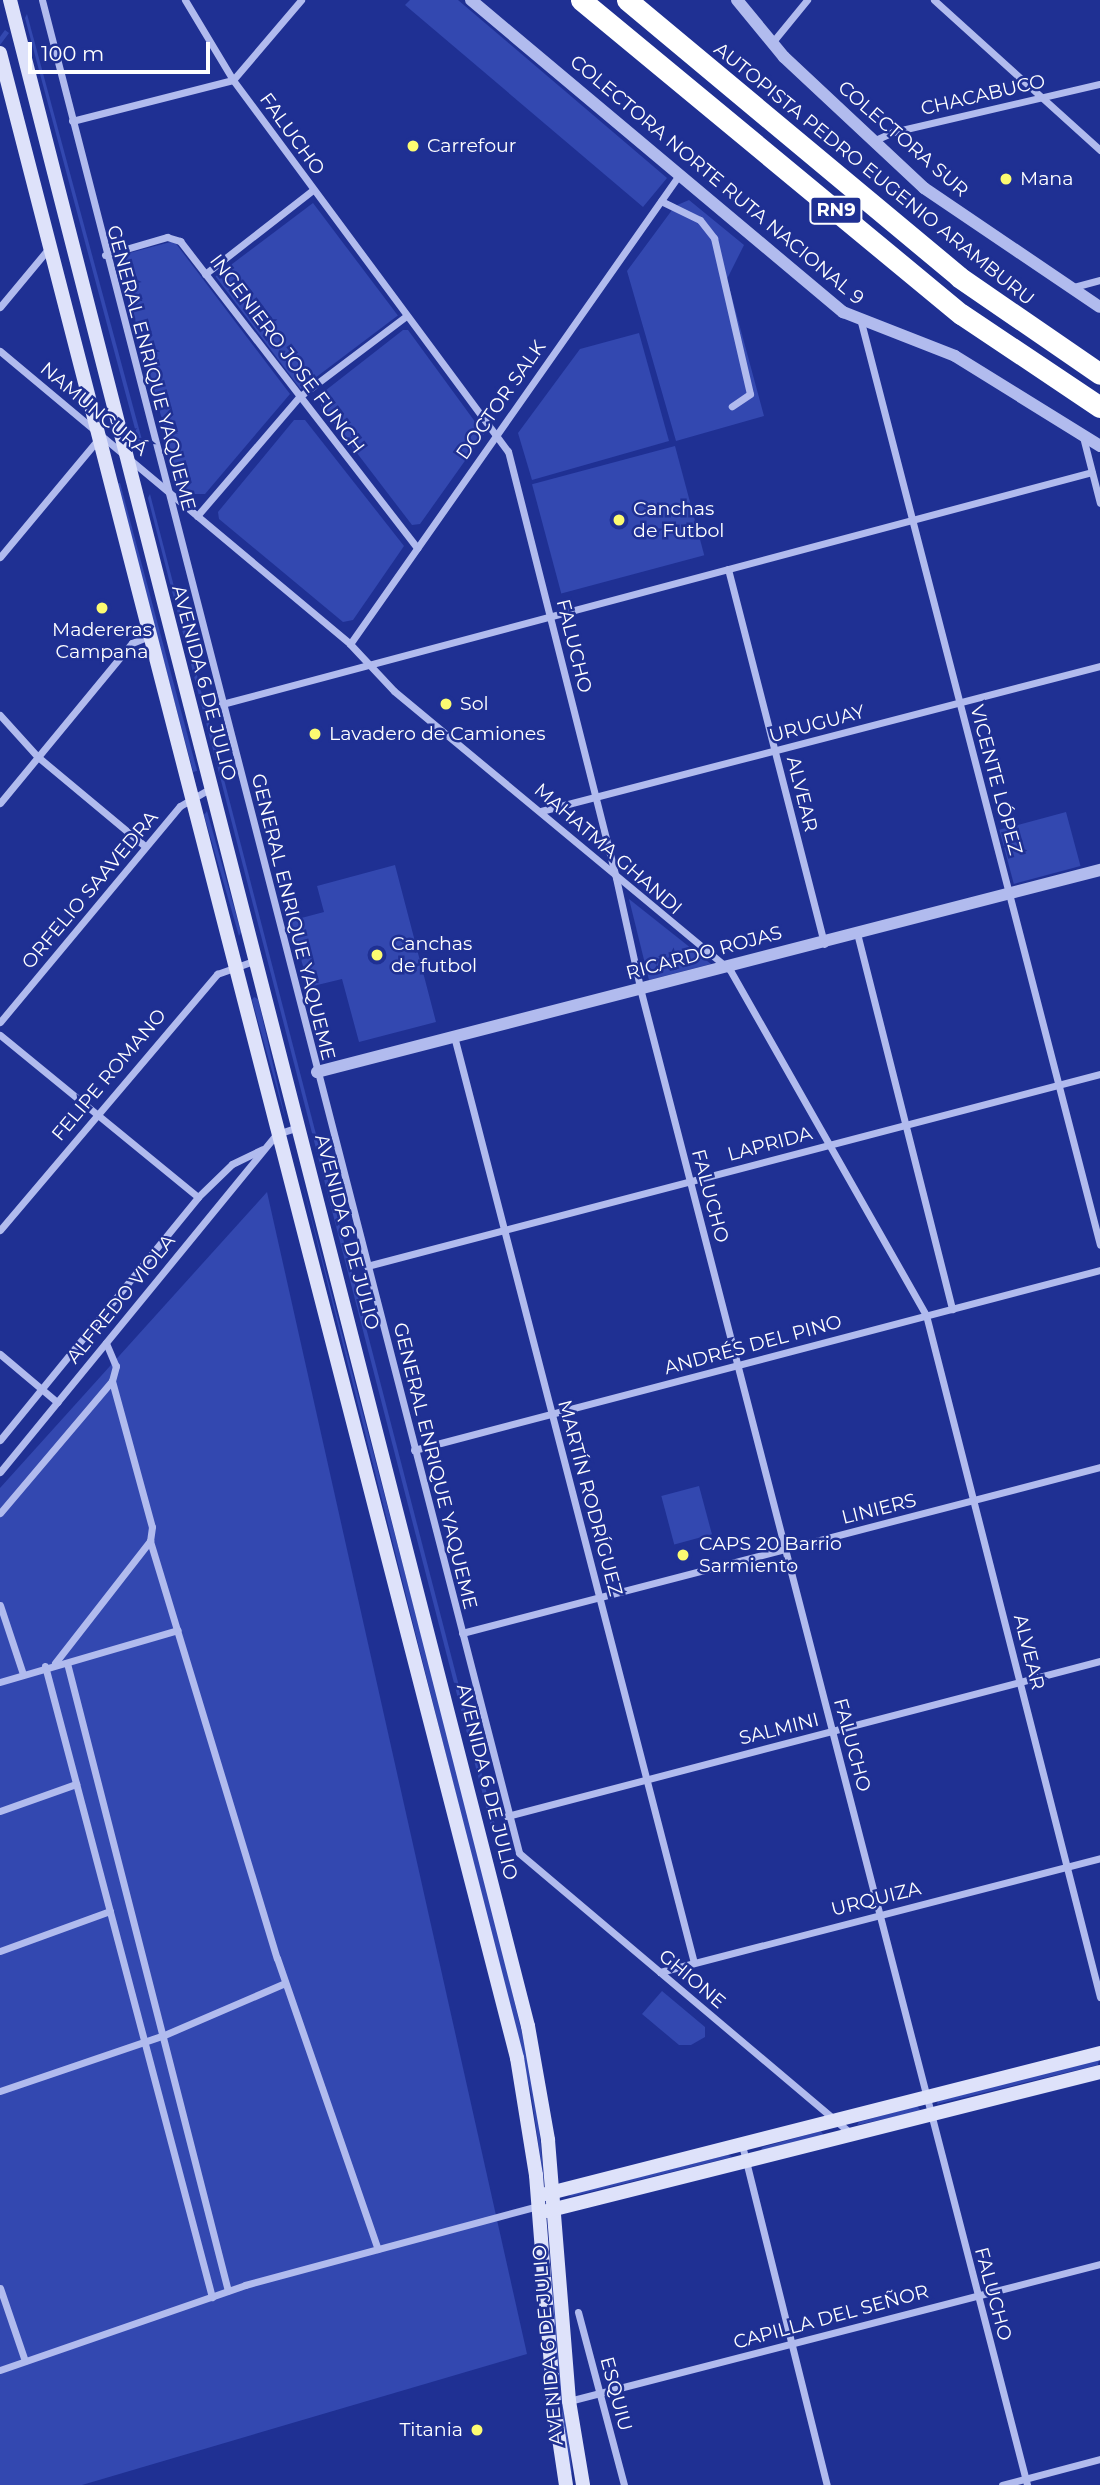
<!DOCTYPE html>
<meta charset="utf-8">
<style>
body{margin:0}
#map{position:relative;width:1100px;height:2485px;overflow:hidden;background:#1f3093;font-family:Montserrat,sans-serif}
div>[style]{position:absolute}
.green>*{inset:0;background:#3348b0;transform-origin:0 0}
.minor>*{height:7px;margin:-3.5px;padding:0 3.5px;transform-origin:3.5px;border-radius:3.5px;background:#b1bbee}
.tertiary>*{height:12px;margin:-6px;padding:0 6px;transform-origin:6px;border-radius:6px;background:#b1bbee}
.secondary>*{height:14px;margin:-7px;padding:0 7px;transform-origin:7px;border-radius:7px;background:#dee2fa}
.motorway>*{height:21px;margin:-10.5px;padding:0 10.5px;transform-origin:10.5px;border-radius:10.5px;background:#fff}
.dots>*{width:19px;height:19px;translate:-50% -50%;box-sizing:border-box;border:4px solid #1f3093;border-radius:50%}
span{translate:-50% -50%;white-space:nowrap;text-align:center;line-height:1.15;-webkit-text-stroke:5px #1f3093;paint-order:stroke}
.shield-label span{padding:2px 5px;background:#1f3093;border:2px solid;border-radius:5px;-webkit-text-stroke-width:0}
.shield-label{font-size:18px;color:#fff;font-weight:700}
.street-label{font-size:19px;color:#fff}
.poi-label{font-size:19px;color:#fff}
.left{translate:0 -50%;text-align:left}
.right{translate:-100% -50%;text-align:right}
.scale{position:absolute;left:28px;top:42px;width:182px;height:32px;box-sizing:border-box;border:4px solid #fff;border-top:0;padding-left:9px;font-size:21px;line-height:24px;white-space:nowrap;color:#fff;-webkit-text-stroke:5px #1f3093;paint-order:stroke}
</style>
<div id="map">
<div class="green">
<i style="clip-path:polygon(410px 0,458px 0,667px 178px,643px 207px,405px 5px)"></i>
<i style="clip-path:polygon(27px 14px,145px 451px,142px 455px,25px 18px)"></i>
<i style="left:5px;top:30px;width:5px;height:298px;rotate:37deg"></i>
<i style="clip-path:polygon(689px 200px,744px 245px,727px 279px,764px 416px,676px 441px,627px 271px,675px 206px)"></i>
<i style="left:313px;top:203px;width:141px;height:122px;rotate:53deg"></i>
<i style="clip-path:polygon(174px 241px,290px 394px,205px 494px,193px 494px,179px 483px,118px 256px)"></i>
<i style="clip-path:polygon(403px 330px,408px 330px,484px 434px,420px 524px,412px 525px,321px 406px,321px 394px)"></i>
<i style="clip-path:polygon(639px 333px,669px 441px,532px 480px,518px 433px,580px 349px)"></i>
<i style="clip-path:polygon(294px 420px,305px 420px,404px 546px,353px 620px,343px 622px,219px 519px,218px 512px)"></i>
<i style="left:675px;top:446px;width:113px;height:148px;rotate:75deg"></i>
<i style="left:120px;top:483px;width:298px;height:4px;rotate:75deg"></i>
<i style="clip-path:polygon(150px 494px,495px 1825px,493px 1834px,148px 498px)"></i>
<i style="clip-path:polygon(207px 811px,241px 932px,239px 936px,204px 815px)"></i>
<i style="left:1066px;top:812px;width:56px;height:69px;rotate:75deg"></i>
<i style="clip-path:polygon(395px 865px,436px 1022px,359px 1042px,342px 979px,309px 987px,290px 921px,324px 912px,317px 886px)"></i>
<i style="clip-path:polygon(629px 899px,711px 964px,649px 980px)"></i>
<i style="clip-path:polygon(254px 997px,258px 999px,286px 1121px,252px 1000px)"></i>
<i style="clip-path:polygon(298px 1166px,483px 1870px,536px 2092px,544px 2182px,531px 2093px)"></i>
<i style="clip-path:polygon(267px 1192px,527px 2354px,82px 2485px,0 2485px,0 1488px)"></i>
<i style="left:699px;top:1486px;width:50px;height:39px;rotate:75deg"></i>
<i style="clip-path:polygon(662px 1991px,705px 2027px,705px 2037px,691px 2045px,679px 2045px,642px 2014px)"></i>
<i style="clip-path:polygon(1099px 2059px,1098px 2065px,937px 2104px,938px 2101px)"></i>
<i style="clip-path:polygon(917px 2106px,921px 2111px,857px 2125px,859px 2122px)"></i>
<i style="clip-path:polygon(821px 2131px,824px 2136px,760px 2151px,763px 2147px)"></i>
<i style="clip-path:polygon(728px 2155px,732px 2157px,569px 2197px,571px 2194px)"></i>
<i style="clip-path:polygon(549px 2227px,572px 2473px,570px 2474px,558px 2402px)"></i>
</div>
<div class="minor">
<i style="left:42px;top:0;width:1913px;rotate:75.56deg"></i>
<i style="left:519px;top:1853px;width:435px;rotate:40.2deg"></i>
<i style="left:185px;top:0;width:93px;rotate:59deg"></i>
<i style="left:233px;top:80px;width:462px;rotate:53.5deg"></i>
<i style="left:508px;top:451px;width:440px;rotate:75.8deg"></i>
<i style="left:616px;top:878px;width:117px;rotate:77.6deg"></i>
<i style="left:641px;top:992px;width:1542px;rotate:75.5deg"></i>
<i style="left:934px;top:0;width:224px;rotate:42.1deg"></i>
<i style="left:771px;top:44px;width:57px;rotate:-50.7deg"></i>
<i style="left:72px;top:121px;width:166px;rotate:-14.3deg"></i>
<i style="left:233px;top:80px;width:105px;rotate:-49.6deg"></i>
<i style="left:873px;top:141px;width:22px;rotate:-24deg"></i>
<i style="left:893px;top:132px;width:212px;rotate:-13.1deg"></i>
<i style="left:661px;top:201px;width:43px;rotate:26deg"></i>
<i style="left:700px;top:220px;width:23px;rotate:52deg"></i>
<i style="left:714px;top:238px;width:160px;rotate:77deg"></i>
<i style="left:750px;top:394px;width:22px;rotate:146deg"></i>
<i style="left:105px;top:255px;width:65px;rotate:-16.2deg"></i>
<i style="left:167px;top:237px;width:14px;rotate:17deg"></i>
<i style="left:180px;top:241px;width:388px;rotate:52.3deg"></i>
<i style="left:205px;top:274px;width:137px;rotate:-37.9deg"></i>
<i style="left:1070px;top:288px;width:31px;rotate:-15deg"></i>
<i style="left:0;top:307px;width:77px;rotate:-50.3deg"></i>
<i style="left:861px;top:322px;width:953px;rotate:75.48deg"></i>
<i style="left:0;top:351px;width:456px;rotate:39.9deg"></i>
<i style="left:350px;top:644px;width:64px;rotate:46.9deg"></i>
<i style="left:394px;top:691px;width:437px;rotate:39.7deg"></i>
<i style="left:730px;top:970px;width:397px;rotate:60.4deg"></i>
<i style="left:926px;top:1315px;width:704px;rotate:75.69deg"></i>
<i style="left:1083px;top:437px;width:68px;rotate:75.6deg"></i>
<i style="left:197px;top:516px;width:157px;rotate:-49.4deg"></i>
<i style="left:299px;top:397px;width:134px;rotate:-37.1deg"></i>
<i style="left:0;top:557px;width:155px;rotate:-50.2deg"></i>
<i style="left:728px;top:569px;width:387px;rotate:75.6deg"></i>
<i style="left:350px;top:644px;width:573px;rotate:-54.95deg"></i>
<i style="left:222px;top:704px;width:900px;rotate:-14.93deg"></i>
<i style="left:0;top:715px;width:57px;rotate:47.9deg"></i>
<i style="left:38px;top:757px;width:139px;rotate:39.8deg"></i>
<i style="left:0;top:803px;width:207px;rotate:-50.5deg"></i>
<i style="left:132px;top:643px;width:18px;rotate:-22deg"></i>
<i style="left:541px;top:811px;width:577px;rotate:-14.54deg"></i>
<i style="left:858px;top:937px;width:384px;rotate:75.8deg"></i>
<i style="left:0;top:1022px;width:281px;rotate:-50.2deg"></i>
<i style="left:180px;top:806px;width:36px;rotate:-30deg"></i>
<i style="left:0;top:1035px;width:256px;rotate:39.3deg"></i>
<i style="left:455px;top:1040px;width:953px;rotate:75.48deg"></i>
<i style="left:0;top:1230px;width:336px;rotate:-49.7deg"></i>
<i style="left:217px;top:974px;width:41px;rotate:-19.7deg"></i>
<i style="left:367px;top:1266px;width:758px;rotate:-14.68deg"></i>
<i style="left:106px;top:1343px;width:25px;rotate:67deg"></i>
<i style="left:116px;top:1366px;width:16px;rotate:105deg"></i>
<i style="left:112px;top:1381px;width:151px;rotate:74.7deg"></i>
<i style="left:152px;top:1527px;width:14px;rotate:98deg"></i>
<i style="left:150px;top:1541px;width:436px;rotate:73.1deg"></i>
<i style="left:277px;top:1958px;width:308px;rotate:70.9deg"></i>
<i style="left:0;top:1354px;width:75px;rotate:40.1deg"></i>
<i style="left:0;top:1440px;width:313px;rotate:-50.8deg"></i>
<i style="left:198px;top:1197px;width:47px;rotate:-44.1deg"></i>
<i style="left:232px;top:1164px;width:34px;rotate:-26deg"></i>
<i style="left:414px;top:1450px;width:709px;rotate:-14.7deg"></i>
<i style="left:0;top:1472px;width:437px;rotate:-50.7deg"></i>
<i style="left:277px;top:1134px;width:23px;rotate:-18deg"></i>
<i style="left:0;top:1513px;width:173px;rotate:-49.7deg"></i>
<i style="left:0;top:1605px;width:73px;rotate:71.6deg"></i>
<i style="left:462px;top:1633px;width:659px;rotate:-14.58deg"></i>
<i style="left:55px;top:1663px;width:155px;rotate:-52.1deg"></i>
<i style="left:67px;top:1663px;width:648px;rotate:75.62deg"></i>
<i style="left:45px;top:1666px;width:653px;rotate:75.18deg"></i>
<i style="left:0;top:1682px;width:185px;rotate:-16.3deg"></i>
<i style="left:0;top:1811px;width:81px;rotate:-19.6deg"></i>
<i style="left:507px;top:1816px;width:613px;rotate:-14.65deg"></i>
<i style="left:0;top:1951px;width:117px;rotate:-20deg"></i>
<i style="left:660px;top:1972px;width:455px;rotate:-14.5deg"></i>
<i style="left:0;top:2091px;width:171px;rotate:-18.8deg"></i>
<i style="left:162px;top:2036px;width:134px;rotate:-23.3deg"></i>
<i style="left:742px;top:2145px;width:350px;rotate:76deg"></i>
<i style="left:0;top:2288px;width:77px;rotate:71.1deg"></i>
<i style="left:578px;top:2312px;width:179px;rotate:75.1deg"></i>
<i style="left:0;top:2370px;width:259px;rotate:-19.1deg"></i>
<i style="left:245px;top:2285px;width:303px;rotate:-15.1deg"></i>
<i style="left:569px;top:2401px;width:548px;rotate:-14.47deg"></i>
<i style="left:1002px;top:2485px;width:101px;rotate:-14.9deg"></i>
</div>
<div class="tertiary">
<i style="left:471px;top:0;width:486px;rotate:40deg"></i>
<i style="left:843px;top:312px;width:120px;rotate:21.4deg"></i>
<i style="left:955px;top:356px;width:171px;rotate:31.8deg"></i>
<i style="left:737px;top:0;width:74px;rotate:50.5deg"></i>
<i style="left:784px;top:57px;width:192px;rotate:43.1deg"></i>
<i style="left:924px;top:188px;width:212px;rotate:34.1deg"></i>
<i style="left:317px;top:1072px;width:809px;rotate:-14.47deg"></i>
</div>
<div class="secondary">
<i style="left:10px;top:0;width:2091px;rotate:75.66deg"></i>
<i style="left:528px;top:2026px;width:116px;rotate:80deg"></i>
<i style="left:548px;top:2140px;width:262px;rotate:85.4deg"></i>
<i style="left:569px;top:2401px;width:85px;rotate:80.5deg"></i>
<i style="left:0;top:53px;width:2071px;rotate:75.54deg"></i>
<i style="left:517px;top:2058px;width:119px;rotate:80.8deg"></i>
<i style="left:536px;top:2175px;width:231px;rotate:85.5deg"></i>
<i style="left:554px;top:2405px;width:81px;rotate:81.5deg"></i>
<i style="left:546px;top:2194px;width:572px;rotate:-14.28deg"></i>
<i style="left:547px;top:2211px;width:570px;rotate:-14.11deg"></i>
</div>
<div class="motorway">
<i style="left:581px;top:0;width:493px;rotate:39.6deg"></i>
<i style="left:961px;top:314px;width:167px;rotate:33.8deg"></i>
<i style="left:627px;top:0;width:432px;rotate:39.8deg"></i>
<i style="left:959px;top:277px;width:171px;rotate:34.5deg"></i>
</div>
<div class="dots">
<i style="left:413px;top:146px;background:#fcfb71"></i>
<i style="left:1006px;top:179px;background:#fcfb71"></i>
<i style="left:619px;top:520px;background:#fcfb71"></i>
<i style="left:102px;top:608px;background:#fcfb71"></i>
<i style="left:446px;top:704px;background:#fcfb71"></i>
<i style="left:315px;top:734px;background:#fcfb71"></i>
<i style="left:377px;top:955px;background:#fcfb71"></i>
<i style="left:683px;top:1555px;background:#fcfb71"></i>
<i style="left:477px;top:2430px;background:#fcfb71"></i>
</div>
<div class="shield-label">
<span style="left:836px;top:210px">RN9</span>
</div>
<div class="street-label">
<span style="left:983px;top:95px;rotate:-13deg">CHACABUCO</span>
<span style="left:292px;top:134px;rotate:54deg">FALUCHO</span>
<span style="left:903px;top:139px;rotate:41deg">COLECTORA SUR</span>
<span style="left:874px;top:174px;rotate:39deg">AUTOPISTA PEDRO EUGENIO ARAMBURU</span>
<span style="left:717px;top:180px;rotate:40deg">COLECTORA NORTE RUTA NACIONAL 9</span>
<span style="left:287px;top:354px;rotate:53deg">INGENIERO JOSE FUNCH</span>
<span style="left:151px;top:368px;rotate:75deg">GENERAL ENRIQUE YAQUEME</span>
<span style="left:501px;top:400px;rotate:-55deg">DOCTOR SALK</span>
<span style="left:94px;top:409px;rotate:40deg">NAMUNCURÁ</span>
<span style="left:574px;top:646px;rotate:76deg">FALUCHO</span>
<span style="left:204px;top:683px;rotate:75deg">AVENIDA 6 DE JULIO</span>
<span style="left:817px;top:724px;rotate:-15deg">URUGUAY</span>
<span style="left:996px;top:780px;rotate:75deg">VICENTE LÓPEZ</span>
<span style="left:802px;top:794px;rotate:76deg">ALVEAR</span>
<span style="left:608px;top:849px;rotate:41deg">MAHATMA GHANDI</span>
<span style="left:90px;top:890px;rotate:-50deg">ORFELIO SAAVEDRA</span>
<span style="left:293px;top:917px;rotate:76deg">GENERAL ENRIQUE YAQUEME</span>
<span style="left:704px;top:953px;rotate:-15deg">RICARDO ROJAS</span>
<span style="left:109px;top:1075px;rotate:-50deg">FELIPE ROMANO</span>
<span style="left:770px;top:1144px;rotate:-15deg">LAPRIDA</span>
<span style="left:710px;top:1196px;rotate:75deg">FALUCHO</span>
<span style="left:347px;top:1232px;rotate:75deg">AVENIDA 6 DE JULIO</span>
<span style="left:121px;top:1299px;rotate:-51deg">ALFREDO VIOLA</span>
<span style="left:753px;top:1345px;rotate:-15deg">ANDRÉS DEL PINO</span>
<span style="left:435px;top:1466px;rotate:76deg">GENERAL ENRIQUE YAQUEME</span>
<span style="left:590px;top:1498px;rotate:75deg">MARTÍN RODRÍGUEZ</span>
<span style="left:879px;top:1509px;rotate:-14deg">LINIERS</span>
<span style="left:1029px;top:1652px;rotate:76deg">ALVEAR</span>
<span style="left:779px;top:1729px;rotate:-14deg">SALMINI</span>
<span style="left:852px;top:1745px;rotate:75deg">FALUCHO</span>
<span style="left:487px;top:1782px;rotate:76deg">AVENIDA 6 DE JULIO</span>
<span style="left:876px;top:1899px;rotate:-14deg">URQUIZA</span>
<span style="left:692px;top:1979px;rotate:40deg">GHIONE</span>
<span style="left:993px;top:2294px;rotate:75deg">FALUCHO</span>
<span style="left:831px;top:2317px;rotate:-15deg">CAPILLA DEL SEÑOR</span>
<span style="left:548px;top:2345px;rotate:-95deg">AVENIDA 6 DE JULIO</span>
<span style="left:616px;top:2394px;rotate:75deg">ESQUIU</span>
</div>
<div class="poi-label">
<span class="left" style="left:427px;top:146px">Carrefour</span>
<span class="left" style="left:1020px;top:179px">Mana</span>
<span class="left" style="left:633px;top:520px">Canchas<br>de Futbol</span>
<span style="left:102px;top:641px">Madereras<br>Campana</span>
<span class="left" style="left:460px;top:704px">Sol</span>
<span class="left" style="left:329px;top:734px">Lavadero de Camiones</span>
<span class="left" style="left:391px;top:955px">Canchas<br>de futbol</span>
<span class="left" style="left:699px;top:1555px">CAPS 20 Barrio<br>Sarmiento</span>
<span class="right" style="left:463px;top:2430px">Titania</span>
</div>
<div class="scale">100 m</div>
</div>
